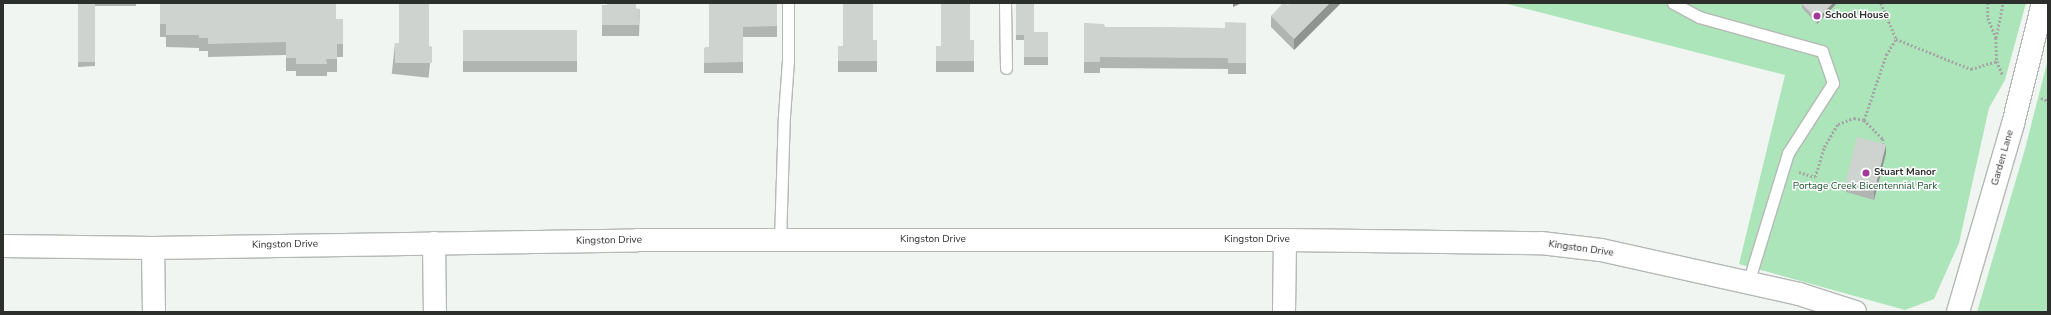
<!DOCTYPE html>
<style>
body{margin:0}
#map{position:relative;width:2051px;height:315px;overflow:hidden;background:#f0f5f1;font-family:"Nunito Sans",sans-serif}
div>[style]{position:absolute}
.green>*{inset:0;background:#ade5ba}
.path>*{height:2.5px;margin-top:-1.25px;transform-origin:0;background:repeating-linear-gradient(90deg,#a4a8a4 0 2px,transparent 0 4px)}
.roads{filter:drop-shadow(1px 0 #b4b9b5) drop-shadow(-1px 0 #b4b9b5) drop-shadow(0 1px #b4b9b5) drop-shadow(0 -1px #b4b9b5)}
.service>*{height:11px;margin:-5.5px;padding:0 5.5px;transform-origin:5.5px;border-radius:5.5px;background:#fff}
.minor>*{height:22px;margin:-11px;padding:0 11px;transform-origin:11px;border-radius:11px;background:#fff}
.wall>*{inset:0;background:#b1b5b2;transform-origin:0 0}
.shaded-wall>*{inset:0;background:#909491}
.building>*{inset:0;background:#ced3cf;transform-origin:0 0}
.dots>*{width:11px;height:11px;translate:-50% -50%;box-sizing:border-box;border:2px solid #fff;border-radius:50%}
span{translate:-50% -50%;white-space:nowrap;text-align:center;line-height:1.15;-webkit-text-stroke:3px #fff;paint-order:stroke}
.poi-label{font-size:10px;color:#2d2f2d;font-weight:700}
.left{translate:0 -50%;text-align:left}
.street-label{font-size:10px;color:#2d2f2d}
.park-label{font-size:10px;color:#205631}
.frame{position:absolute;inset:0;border:4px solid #2d2f2d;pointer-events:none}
</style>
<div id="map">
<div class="green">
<i style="clip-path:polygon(1503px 3px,2026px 3px,2005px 80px,1989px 108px,1959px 243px,1934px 299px,1905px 310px,1739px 264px,1785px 75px)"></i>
<i style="clip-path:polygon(2048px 59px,2048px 312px,1977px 312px,2025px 149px)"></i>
</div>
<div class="path">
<i style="left:1881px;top:3px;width:39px;rotate:67deg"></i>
<i style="left:1896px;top:39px;width:81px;rotate:21.8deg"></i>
<i style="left:1971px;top:69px;width:27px;rotate:-17deg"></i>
<i style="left:1988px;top:3px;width:15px;rotate:90deg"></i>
<i style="left:1988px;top:18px;width:22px;rotate:68deg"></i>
<i style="left:1996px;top:38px;width:23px;rotate:88deg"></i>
<i style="left:1997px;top:61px;width:16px;rotate:68deg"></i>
<i style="left:1996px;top:38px;width:36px;rotate:-79deg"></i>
<i style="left:2041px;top:98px;width:8px;rotate:23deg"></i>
<i style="left:1864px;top:120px;width:27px;rotate:45deg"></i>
<i style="left:1883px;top:139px;width:7px;rotate:90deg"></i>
<i style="left:1799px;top:172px;width:17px;rotate:17deg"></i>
<i style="left:1815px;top:177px;width:31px;rotate:-73deg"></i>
<i style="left:1824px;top:147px;width:27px;rotate:-59deg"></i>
<i style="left:1838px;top:124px;width:17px;rotate:-21deg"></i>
<i style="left:1854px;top:118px;width:10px;rotate:11deg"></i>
<i style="left:1864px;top:120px;width:69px;rotate:-71.3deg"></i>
<i style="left:1886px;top:55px;width:19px;rotate:-58deg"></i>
</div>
<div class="roads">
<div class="service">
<i style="left:1005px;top:3px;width:65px;rotate:89.1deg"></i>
<i style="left:1673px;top:3px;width:30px;rotate:28deg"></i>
<i style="left:1699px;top:17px;width:128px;rotate:15.5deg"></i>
<i style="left:1822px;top:51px;width:34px;rotate:71deg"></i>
<i style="left:1833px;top:83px;width:83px;rotate:122.7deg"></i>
<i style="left:1788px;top:153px;width:136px;rotate:107.1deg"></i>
<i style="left:780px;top:240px;width:124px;rotate:-88.2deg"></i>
<i style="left:784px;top:116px;width:56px;rotate:-85.9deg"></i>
<i style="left:788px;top:60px;width:57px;rotate:-90deg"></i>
</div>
<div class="minor">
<i style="left:434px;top:243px;width:69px;rotate:89.2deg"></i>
<i style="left:3px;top:246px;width:150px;rotate:0.8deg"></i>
<i style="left:153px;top:248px;width:484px;rotate:-0.9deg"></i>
<i style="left:637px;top:240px;width:648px"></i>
<i style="left:1285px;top:240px;width:256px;rotate:0.7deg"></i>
<i style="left:1541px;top:243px;width:60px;rotate:6.7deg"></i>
<i style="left:1601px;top:250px;width:203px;rotate:12.5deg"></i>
<i style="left:1799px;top:294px;width:59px;rotate:17.8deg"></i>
<i style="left:153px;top:248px;width:64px;rotate:89.1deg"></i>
<i style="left:1284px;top:312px;width:72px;rotate:-89.2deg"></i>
<i style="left:1958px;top:312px;width:196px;rotate:-73.7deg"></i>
<i style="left:2013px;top:124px;width:125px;rotate:-76.1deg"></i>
</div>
</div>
<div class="wall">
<i style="clip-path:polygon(78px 3px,136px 3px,136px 6px,95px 6px,95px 66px,78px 67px)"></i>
<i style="clip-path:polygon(160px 3px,336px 19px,343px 19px,343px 57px,337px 57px,337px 72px,327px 72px,327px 76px,296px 76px,296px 71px,286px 71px,286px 55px,208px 57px,208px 51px,199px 51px,199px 48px,166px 47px,166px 37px,160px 37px)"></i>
<i style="clip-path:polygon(777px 3px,777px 37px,743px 37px,743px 73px,704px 73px,704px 48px,709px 47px)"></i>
<i style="clip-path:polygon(1016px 3px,1034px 33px,1048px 32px,1048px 65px,1024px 65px,1024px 40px,1016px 40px)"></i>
<i style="clip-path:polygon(1341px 3px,1294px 50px,1271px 27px,1271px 16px,1288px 5px)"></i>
<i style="clip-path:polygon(1837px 3px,1817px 24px,1802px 8px,1802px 4px)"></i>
<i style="clip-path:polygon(602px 5px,640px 9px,639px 36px,602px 36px)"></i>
<i style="clip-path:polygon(1084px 23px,1105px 27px,1225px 28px,1246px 23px,1246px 74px,1228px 74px,1228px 69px,1100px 68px,1100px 73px,1084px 73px)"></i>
<i style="left:463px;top:30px;width:114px;height:42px"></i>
<i style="clip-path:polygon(873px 40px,877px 40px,877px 72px,838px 72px,838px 46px,843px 46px)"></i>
<i style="clip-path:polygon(974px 40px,974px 72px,936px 72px,936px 46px,941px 46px)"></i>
<i style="left:395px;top:43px;width:37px;height:31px;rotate:6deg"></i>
<i style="clip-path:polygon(1886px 153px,1874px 200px,1846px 192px,1846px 184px)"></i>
</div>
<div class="shaded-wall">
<i style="clip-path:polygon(1233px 3px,1242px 3px,1233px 7px)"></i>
<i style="clip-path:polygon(1330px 3px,1341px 3px,1294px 50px,1294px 39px)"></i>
<i style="clip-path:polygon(1833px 3px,1837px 3px,1817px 24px,1817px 19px)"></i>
<i style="clip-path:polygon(1886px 144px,1886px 153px,1874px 200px,1874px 191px)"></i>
</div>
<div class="building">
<i style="left:78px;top:3px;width:17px;height:59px"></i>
<i style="clip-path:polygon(160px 3px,336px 3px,336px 19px,343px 19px,343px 44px,337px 44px,337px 59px,326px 59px,327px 64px,296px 64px,296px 58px,286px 58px,286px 42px,208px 44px,208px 38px,199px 38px,199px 35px,166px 35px,166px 24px,160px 24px)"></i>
<i style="clip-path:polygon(399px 3px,429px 3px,429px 47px,432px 47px,432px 63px,395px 63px,395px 43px,399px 43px)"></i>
<i style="clip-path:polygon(607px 3px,636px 3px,636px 9px,640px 9px,639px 25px,602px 25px,602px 5px,607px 5px)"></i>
<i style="clip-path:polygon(709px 3px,777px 3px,777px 26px,743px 27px,743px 62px,704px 63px,704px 48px,709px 47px)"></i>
<i style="clip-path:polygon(843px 3px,873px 3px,873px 40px,877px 40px,877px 61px,838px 61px,838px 46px,843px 46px)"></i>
<i style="clip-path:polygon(941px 3px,970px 3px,970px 41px,974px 40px,974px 61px,936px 61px,936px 46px,941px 46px)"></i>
<i style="clip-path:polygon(1016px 3px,1034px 3px,1034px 33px,1024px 33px,1024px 35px,1016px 35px)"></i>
<i style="clip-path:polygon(1283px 3px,1285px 3px,1288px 5px,1290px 3px,1330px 3px,1294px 39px,1271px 16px)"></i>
<i style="clip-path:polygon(1802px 3px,1833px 3px,1817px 19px,1802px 4px)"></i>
<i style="clip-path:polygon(1225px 22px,1246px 23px,1246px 63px,1228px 63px,1228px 58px,1100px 57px,1100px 62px,1084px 62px,1084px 23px,1104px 24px,1105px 27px,1225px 28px)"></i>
<i style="left:463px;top:30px;width:114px;height:31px"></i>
<i style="left:1048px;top:32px;width:25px;height:24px;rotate:90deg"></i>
<i style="left:1857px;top:137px;width:30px;height:48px;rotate:14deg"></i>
</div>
<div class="dots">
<i style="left:1817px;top:16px;background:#a2389a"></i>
<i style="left:1866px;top:173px;background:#a2389a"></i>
</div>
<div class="poi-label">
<span class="left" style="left:1825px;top:16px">School House</span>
<span class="left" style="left:1874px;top:173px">Stuart Manor</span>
</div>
<div class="street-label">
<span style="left:2003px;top:158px;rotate:-74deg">Garden Lane</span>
<span style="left:933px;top:240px">Kingston Drive</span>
<span style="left:1257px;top:240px">Kingston Drive</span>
<span style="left:609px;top:241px;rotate:-1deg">Kingston Drive</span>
<span style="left:285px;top:245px;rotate:-1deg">Kingston Drive</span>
<span style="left:1581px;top:249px;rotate:8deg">Kingston Drive</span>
</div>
<div class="park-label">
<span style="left:1865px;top:187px">Portage Creek Bicentennial Park</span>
</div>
<div class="frame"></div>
</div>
